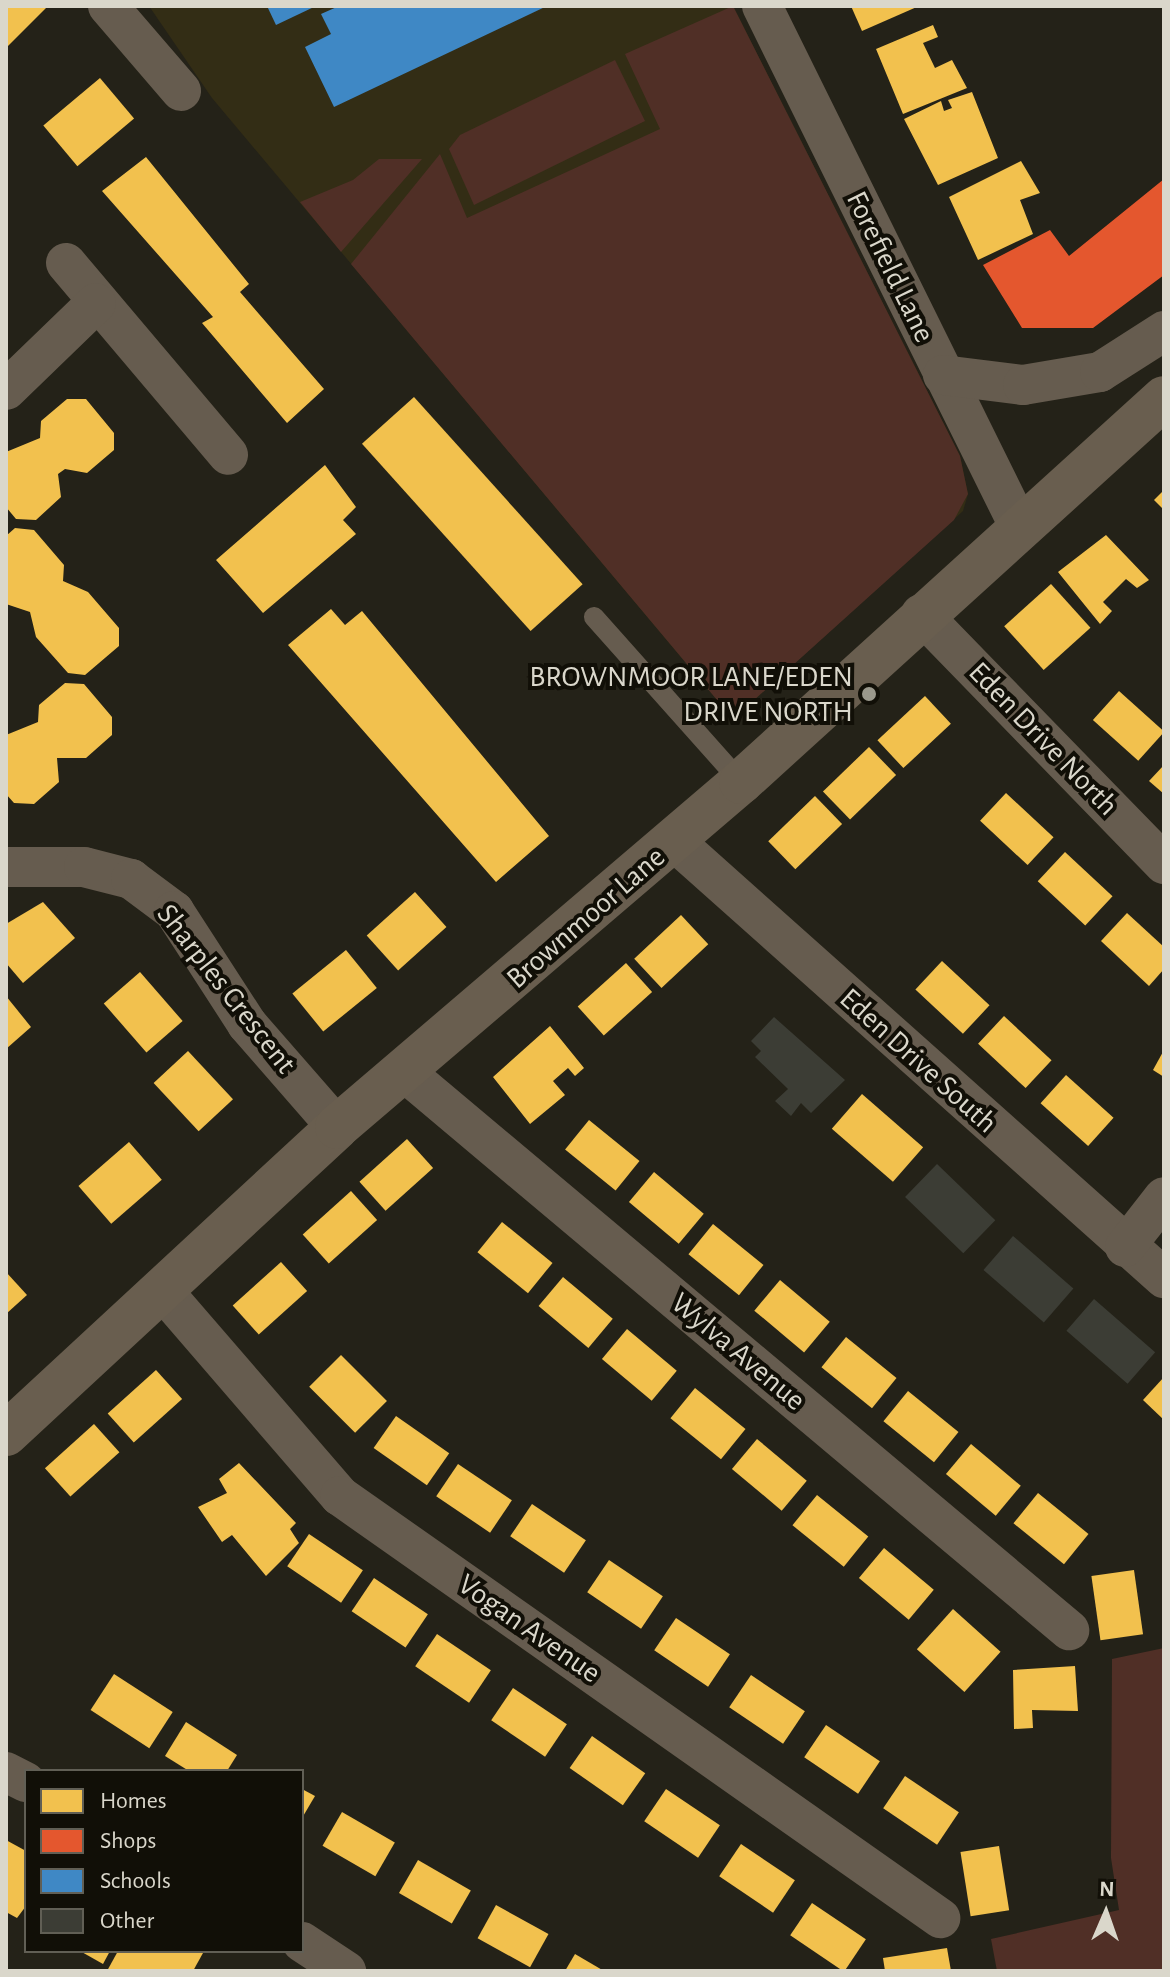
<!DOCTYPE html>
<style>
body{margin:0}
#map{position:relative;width:1170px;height:1977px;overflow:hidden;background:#242218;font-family:"Alegreya Sans",sans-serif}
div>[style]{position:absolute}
.built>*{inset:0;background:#332d15}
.green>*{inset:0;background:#502f26}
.homes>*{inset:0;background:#f2c14e;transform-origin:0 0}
.shops>*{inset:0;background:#e4572e}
.schools>*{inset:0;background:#3f88c5}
.building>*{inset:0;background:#3c3d35;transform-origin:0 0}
.lane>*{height:20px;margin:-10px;padding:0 10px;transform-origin:10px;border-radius:10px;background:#665c4f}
.street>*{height:40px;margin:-20px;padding:0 20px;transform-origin:20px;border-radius:20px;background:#665c4f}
.secondary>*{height:44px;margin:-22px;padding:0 22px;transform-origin:22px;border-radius:22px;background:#695e4f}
.dots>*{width:22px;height:22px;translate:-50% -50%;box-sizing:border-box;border:4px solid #110f07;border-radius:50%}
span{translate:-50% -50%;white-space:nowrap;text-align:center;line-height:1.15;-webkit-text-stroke:8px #110f07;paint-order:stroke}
.street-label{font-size:30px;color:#dad7cb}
.poi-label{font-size:30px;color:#dad7cb}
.right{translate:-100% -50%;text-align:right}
.frame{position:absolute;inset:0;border:8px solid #dad7cb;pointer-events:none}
.legend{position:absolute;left:24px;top:1769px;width:280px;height:184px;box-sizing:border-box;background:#110f07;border:2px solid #615f55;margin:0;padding:10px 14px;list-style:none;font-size:24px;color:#dad7cb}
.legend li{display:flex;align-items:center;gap:16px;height:40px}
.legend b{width:40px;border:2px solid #615f55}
.north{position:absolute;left:1066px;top:1873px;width:80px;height:80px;-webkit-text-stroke:6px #110f07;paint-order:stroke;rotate:2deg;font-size:22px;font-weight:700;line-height:32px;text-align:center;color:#dad7cb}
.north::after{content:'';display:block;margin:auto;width:28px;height:36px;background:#dad7cb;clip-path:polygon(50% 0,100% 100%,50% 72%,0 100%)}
</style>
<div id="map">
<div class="built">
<i style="clip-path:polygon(149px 6px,733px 6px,960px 456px,968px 494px,963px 511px,733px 719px,212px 98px)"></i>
</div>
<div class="green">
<i style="clip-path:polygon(733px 6px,960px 456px,968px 494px,954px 520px,733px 719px,351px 264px,440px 154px,467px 218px,660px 129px,625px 54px)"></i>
<i style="clip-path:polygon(615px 60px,645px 121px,474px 205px,449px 149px,460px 135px)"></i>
<i style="clip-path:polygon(379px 159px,422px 159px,341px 252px,300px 202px,353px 180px)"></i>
<i style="clip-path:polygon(1164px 1648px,1164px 1971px,997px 1971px,991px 1939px,1119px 1910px,1111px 1858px,1112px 1659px)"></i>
</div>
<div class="homes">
<i style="clip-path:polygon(6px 6px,48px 6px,6px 48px)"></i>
<i style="clip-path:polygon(851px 6px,919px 6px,862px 31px)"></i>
<i style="clip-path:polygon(933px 25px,938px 37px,923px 43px,935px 68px,952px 60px,967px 88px,903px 114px,876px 49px)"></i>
<i style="left:100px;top:78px;width:53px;height:74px;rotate:50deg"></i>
<i style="clip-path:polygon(972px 92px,998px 158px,938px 185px,904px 119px,941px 101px,944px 111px,952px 108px,948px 100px)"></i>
<i style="clip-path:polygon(146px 157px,249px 284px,240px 292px,324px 389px,287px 423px,202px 323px,213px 317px,102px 191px)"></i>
<i style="clip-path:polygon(1021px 161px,1040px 193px,1020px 200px,1033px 234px,978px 260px,949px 197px)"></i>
<i style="left:414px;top:397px;width:252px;height:70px;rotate:48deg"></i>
<i style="clip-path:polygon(67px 399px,86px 399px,114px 433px,114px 450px,87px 473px,65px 469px,58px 474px,61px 497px,36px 520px,16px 519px,6px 507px,6px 452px,40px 438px,41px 421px)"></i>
<i style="clip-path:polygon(325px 465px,356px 507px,343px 520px,356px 534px,263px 613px,216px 560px)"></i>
<i style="clip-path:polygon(1164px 490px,1164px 510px,1154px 500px)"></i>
<i style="clip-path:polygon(15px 528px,34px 530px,64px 565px,63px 581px,88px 592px,119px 628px,119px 646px,85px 675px,68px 673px,36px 637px,30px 612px,6px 604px,6px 536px)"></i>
<i style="clip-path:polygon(1106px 535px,1149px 580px,1137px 588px,1126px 579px,1103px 602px,1112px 611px,1100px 624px,1058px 572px)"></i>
<i style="left:1051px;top:584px;width:59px;height:63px;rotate:48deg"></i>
<i style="clip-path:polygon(331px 609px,345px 625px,362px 611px,549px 836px,496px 882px,288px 645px)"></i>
<i style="clip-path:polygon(65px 683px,84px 684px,112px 717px,112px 735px,86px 758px,57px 758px,59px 782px,34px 804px,14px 803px,6px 794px,6px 735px,38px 722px,39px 705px)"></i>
<i style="left:1119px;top:691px;width:61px;height:39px;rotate:42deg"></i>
<i style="left:925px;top:696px;width:38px;height:65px;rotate:47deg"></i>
<i style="left:869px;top:747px;width:39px;height:64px;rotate:46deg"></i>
<i style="clip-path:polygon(1164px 765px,1164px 794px,1149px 781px)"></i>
<i style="left:1006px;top:793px;width:65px;height:38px;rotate:43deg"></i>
<i style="left:815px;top:796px;width:39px;height:65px;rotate:46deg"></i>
<i style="left:1065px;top:852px;width:65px;height:40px;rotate:43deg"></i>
<i style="left:415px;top:892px;width:47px;height:65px;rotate:48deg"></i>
<i style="clip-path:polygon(43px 902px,75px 938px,23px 983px,6px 963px,6px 924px)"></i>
<i style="clip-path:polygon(1127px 913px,1164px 947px,1164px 969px,1149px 986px,1101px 941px)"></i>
<i style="left:681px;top:915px;width:40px;height:64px;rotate:47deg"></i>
<i style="left:346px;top:950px;width:49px;height:69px;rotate:51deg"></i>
<i style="left:942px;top:961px;width:65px;height:39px;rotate:43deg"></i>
<i style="left:626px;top:963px;width:39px;height:65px;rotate:48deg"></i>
<i style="left:140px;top:972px;width:65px;height:48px;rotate:49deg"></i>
<i style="clip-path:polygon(6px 996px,31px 1027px,6px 1049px)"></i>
<i style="left:1004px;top:1016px;width:65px;height:38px;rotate:43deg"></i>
<i style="clip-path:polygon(550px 1026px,584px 1068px,575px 1076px,568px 1068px,553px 1081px,565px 1095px,530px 1124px,493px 1077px)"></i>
<i style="clip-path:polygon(1164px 1050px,1164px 1077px,1153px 1070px)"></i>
<i style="left:188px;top:1051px;width:66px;height:47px;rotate:47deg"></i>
<i style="left:1066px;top:1075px;width:64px;height:38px;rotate:42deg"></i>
<i style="left:862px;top:1094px;width:81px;height:46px;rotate:41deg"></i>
<i style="left:589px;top:1120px;width:65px;height:38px;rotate:39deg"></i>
<i style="left:407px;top:1139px;width:39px;height:64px;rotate:48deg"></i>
<i style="left:129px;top:1142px;width:50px;height:67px;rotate:49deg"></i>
<i style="left:654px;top:1172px;width:65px;height:39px;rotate:40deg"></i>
<i style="left:351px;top:1191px;width:39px;height:65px;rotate:48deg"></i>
<i style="left:502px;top:1222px;width:65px;height:39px;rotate:39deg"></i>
<i style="left:713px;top:1224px;width:65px;height:39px;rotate:39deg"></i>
<i style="left:281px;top:1262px;width:39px;height:65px;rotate:48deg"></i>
<i style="clip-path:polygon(6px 1272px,27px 1295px,6px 1314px)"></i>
<i style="left:563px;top:1277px;width:65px;height:38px;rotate:40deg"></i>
<i style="left:780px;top:1280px;width:65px;height:40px;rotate:40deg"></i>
<i style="left:627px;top:1329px;width:65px;height:39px;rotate:40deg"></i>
<i style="left:846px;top:1337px;width:65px;height:39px;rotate:39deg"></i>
<i style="left:341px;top:1355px;width:65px;height:45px;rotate:45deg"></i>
<i style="left:156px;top:1370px;width:39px;height:65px;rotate:48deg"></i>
<i style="clip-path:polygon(1164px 1377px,1164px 1420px,1143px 1400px)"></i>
<i style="left:695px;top:1388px;width:65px;height:39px;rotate:39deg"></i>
<i style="left:908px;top:1391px;width:65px;height:39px;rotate:39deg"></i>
<i style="left:396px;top:1416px;width:65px;height:39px;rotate:35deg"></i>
<i style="left:94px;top:1424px;width:38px;height:66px;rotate:48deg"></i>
<i style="left:757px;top:1439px;width:65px;height:39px;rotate:40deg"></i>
<i style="left:971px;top:1444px;width:65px;height:39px;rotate:40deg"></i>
<i style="clip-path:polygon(239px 1463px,296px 1523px,290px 1529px,299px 1543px,266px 1576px,232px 1535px,222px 1542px,198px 1507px,227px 1493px,219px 1479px)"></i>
<i style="left:458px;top:1464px;width:65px;height:39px;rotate:34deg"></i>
<i style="left:1038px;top:1493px;width:65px;height:39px;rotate:39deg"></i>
<i style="left:817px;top:1495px;width:66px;height:39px;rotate:39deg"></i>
<i style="left:532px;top:1504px;width:65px;height:39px;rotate:34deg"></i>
<i style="left:309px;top:1534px;width:65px;height:39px;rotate:34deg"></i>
<i style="left:884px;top:1548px;width:65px;height:39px;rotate:40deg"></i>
<i style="left:609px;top:1560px;width:65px;height:39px;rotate:34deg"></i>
<i style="left:1134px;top:1570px;width:65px;height:43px;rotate:82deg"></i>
<i style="left:374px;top:1578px;width:65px;height:40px;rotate:34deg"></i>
<i style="left:953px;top:1609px;width:64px;height:54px;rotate:42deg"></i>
<i style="left:676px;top:1618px;width:65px;height:39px;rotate:34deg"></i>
<i style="left:437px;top:1634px;width:65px;height:39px;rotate:34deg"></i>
<i style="clip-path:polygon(1075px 1666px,1078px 1711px,1032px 1710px,1033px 1728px,1014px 1729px,1013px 1670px)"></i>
<i style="left:114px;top:1674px;width:70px;height:43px;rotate:33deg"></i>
<i style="left:751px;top:1675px;width:65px;height:39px;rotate:34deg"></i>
<i style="left:513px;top:1688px;width:65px;height:39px;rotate:34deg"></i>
<i style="clip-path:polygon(186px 1722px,237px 1755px,227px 1771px,189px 1771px,165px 1756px)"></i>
<i style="left:826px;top:1725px;width:65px;height:39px;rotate:34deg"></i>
<i style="left:592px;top:1736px;width:65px;height:39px;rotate:35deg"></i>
<i style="left:905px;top:1776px;width:65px;height:39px;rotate:34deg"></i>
<i style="clip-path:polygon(302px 1789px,315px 1796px,302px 1818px)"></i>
<i style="left:666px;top:1789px;width:65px;height:39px;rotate:34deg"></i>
<i style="left:342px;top:1812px;width:61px;height:39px;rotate:30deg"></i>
<i style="clip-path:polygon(6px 1840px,26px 1851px,26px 1906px,17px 1918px,6px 1912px)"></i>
<i style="left:741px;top:1844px;width:65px;height:39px;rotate:34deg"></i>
<i style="left:999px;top:1846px;width:65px;height:39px;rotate:81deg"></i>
<i style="left:418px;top:1860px;width:61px;height:38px;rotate:30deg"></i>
<i style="left:812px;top:1903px;width:65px;height:39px;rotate:34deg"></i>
<i style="left:496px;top:1905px;width:60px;height:38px;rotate:29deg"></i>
<i style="clip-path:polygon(947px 1948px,951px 1971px,885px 1971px,883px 1958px)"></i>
<i style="clip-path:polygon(80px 1951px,110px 1951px,103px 1964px)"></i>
<i style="clip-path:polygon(118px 1951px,200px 1951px,203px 1953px,193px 1971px,107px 1971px)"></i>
<i style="clip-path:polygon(575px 1954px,604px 1971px,565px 1971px)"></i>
</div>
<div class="shops">
<i style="clip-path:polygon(1164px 179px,1164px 275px,1093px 328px,1022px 328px,983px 265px,1050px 230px,1069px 256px)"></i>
</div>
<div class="schools">
<i style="clip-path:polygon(267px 6px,316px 6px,276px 25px)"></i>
<i style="clip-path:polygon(339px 6px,547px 6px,334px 107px,305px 47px,331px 34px,321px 14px)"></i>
</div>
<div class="building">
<i style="clip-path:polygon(774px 1017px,845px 1080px,811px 1113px,801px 1103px,791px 1116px,775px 1101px,788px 1089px,755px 1057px,761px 1051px,751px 1041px)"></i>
<i style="left:937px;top:1164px;width:81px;height:46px;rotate:44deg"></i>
<i style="left:1013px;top:1236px;width:80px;height:45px;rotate:41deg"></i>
<i style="left:1094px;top:1299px;width:81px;height:42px;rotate:41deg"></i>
</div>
<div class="lane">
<i style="left:594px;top:617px;width:221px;rotate:48.3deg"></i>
</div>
<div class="street">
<i style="left:108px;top:6px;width:112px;rotate:49.3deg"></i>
<i style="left:762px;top:6px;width:582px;rotate:63.7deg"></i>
<i style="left:66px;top:263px;width:251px;rotate:49.8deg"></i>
<i style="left:943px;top:375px;width:81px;rotate:7.1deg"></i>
<i style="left:1023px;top:385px;width:78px;rotate:-9.6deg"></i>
<i style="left:1100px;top:372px;width:76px;rotate:-32.6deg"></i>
<i style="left:6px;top:390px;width:125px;rotate:-44deg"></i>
<i style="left:921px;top:614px;width:349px;rotate:45.8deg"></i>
<i style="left:674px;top:841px;width:657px;rotate:41.73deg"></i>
<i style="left:6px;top:867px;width:78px"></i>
<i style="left:84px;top:867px;width:49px;rotate:14.3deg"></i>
<i style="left:131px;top:879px;width:54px;rotate:36.7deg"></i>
<i style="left:174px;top:911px;width:135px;rotate:57.1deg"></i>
<i style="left:247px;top:1024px;width:137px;rotate:48.9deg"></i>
<i style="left:407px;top:1074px;width:865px;rotate:40.03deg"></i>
<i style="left:1125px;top:1247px;width:63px;rotate:-52deg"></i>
<i style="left:162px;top:1290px;width:272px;rotate:49.2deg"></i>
<i style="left:340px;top:1496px;width:734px;rotate:35.12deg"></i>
<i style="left:6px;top:1772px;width:22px;rotate:27deg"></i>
<i style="left:302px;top:1942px;width:53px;rotate:33.4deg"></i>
</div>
<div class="secondary">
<i style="left:6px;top:1434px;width:451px;rotate:-42.8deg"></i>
<i style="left:337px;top:1127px;width:531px;rotate:-40.5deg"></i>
<i style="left:741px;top:782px;width:571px;rotate:-42.23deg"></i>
</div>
<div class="dots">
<i style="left:869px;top:694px;background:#9a988c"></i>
</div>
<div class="street-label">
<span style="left:890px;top:267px;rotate:64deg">Forefield Lane</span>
<span style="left:1043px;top:739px;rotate:46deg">Eden Drive North</span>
<span style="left:586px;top:918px;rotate:-41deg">Brownmoor Lane</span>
<span style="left:226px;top:989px;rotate:52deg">Sharples Crescent</span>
<span style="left:918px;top:1061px;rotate:42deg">Eden Drive South</span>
<span style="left:738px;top:1352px;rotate:40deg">Wylva Avenue</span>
<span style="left:529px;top:1629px;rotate:35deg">Vogan Avenue</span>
</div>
<div class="poi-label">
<span class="right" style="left:853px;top:694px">BROWNMOOR LANE/EDEN<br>DRIVE NORTH</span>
</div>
<div class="frame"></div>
<ul class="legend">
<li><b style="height:22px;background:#f2c14e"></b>Homes</li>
<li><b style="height:22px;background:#e4572e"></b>Shops</li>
<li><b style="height:22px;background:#3f88c5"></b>Schools</li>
<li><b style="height:22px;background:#3c3d35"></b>Other</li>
</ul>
<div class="north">N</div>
</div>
